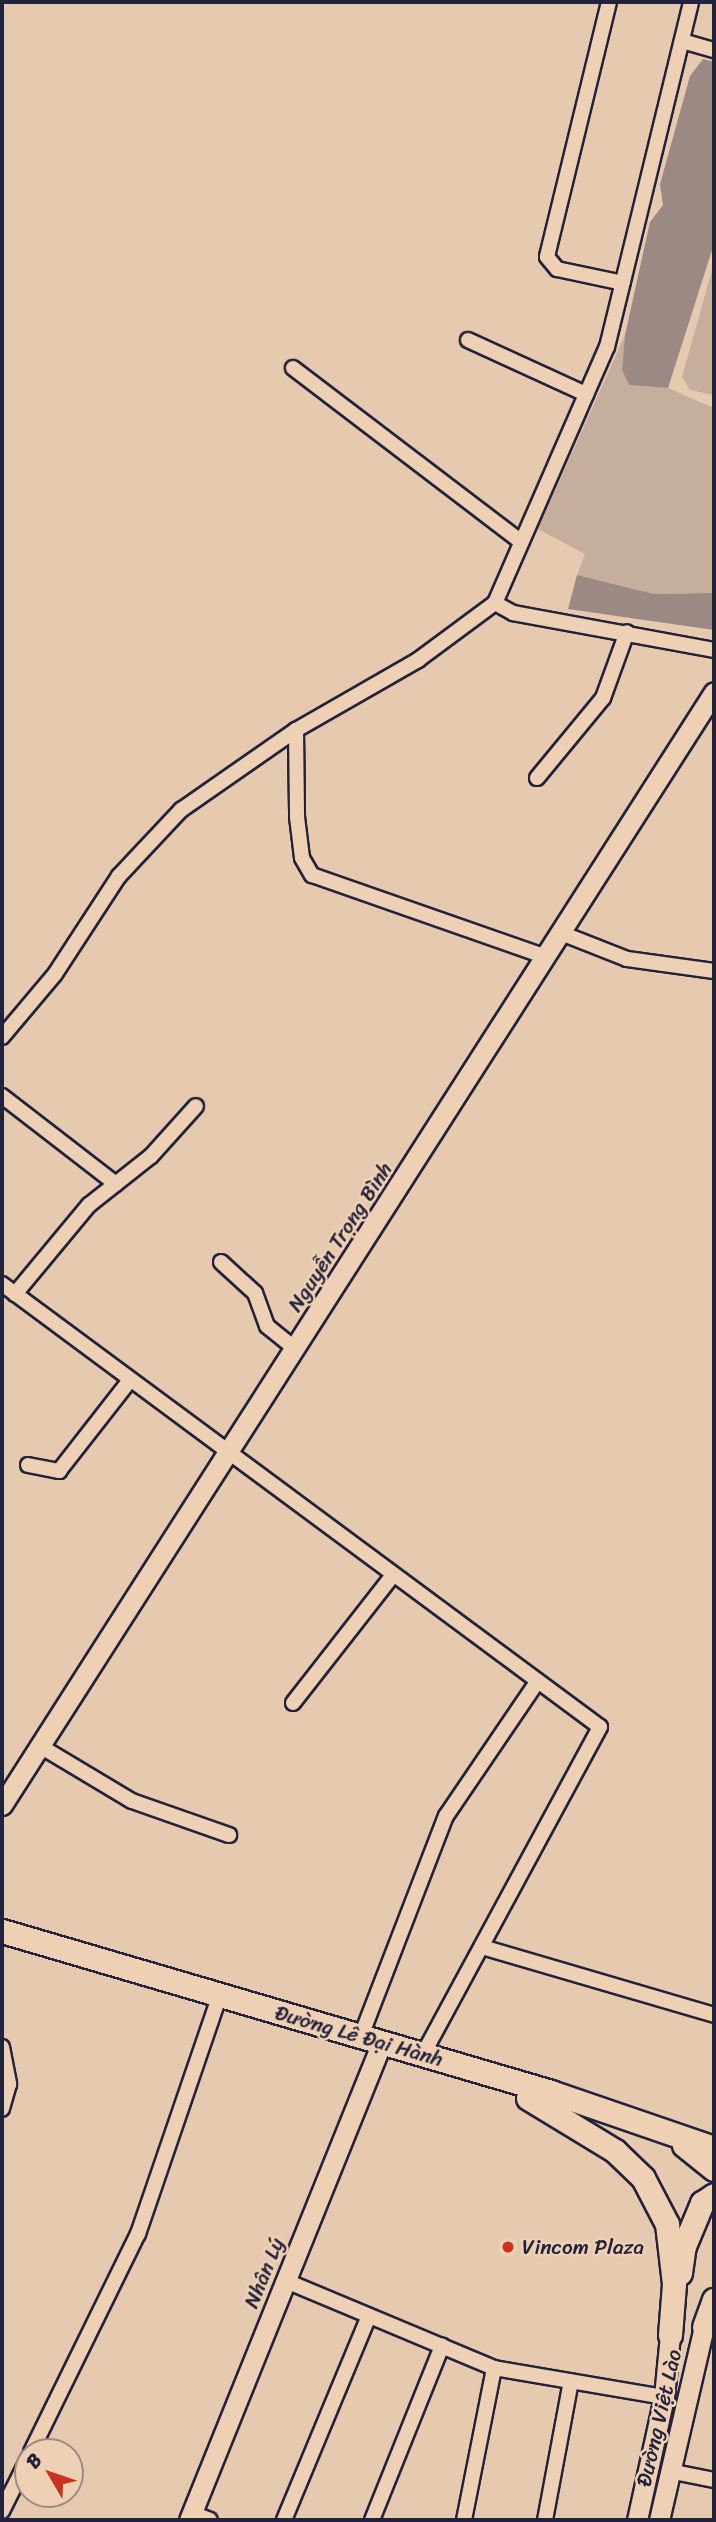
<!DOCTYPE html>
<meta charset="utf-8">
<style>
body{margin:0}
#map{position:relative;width:716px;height:2522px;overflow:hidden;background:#e6caaf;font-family:Sriracha,sans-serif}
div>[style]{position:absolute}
.green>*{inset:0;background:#c6ae9c}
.water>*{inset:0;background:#9b8983}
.roads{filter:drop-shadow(2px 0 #22223b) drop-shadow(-2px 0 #22223b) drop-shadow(0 2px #22223b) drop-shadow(0 -2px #22223b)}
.street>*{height:14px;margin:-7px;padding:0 7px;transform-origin:7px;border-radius:7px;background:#eed1b4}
.secondary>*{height:19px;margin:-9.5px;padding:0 9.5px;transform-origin:9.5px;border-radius:9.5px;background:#eed1b4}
.primary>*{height:23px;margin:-11.5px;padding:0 11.5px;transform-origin:11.5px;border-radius:11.5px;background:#eed1b4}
.dots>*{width:19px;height:19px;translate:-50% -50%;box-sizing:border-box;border:4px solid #eed1b4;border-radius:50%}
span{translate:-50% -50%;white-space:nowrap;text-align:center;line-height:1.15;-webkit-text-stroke:5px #eed1b4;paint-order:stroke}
.street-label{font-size:21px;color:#22223b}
.poi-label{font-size:21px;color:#22223b}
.left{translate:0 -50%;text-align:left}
.frame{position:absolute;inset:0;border:4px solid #22223b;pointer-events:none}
.north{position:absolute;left:14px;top:2438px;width:70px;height:70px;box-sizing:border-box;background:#eed1b4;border:2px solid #9c8b84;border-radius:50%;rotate:309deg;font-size:19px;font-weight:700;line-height:28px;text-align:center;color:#22223b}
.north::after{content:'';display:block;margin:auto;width:24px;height:32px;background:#c8321e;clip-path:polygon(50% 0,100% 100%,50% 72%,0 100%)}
</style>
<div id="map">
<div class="green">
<i style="clip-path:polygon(714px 263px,714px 395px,690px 390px,682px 377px)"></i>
<i style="clip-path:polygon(625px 335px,622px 370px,629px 385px,668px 388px,714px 408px,714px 593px,654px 594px,577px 575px,585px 554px,538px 529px)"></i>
</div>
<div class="water">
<i style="clip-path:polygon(703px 59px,714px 62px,714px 244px,668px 388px,629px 385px,622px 370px,625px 335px,650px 222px,663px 205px,660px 184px,690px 76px)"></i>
<i style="clip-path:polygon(577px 575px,654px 594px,714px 593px,714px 630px,568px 609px)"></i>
</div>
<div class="roads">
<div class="street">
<i style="left:609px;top:2px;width:262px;rotate:103.7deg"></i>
<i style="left:547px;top:257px;width:16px;rotate:50deg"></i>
<i style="left:557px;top:269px;width:67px;rotate:12deg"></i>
<i style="left:682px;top:41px;width:33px;rotate:16deg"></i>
<i style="left:468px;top:340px;width:130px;rotate:24.6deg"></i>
<i style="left:293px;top:368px;width:287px;rotate:37.3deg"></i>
<i style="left:495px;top:603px;width:21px;rotate:29deg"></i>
<i style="left:513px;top:613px;width:204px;rotate:10.4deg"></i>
<i style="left:296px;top:730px;width:87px;rotate:89.3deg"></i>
<i style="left:297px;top:817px;width:41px;rotate:83deg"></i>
<i style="left:302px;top:858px;width:20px;rotate:60deg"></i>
<i style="left:312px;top:875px;width:248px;rotate:19.3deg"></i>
<i style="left:537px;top:778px;width:104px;rotate:-50.5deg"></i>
<i style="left:603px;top:698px;width:70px;rotate:-70deg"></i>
<i style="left:561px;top:933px;width:71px;rotate:21.5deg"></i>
<i style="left:627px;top:959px;width:88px;rotate:7.9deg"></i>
<i style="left:2px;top:1037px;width:82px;rotate:-49.9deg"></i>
<i style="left:55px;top:974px;width:117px;rotate:-56.9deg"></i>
<i style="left:119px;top:876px;width:91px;rotate:-46.8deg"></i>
<i style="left:181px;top:810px;width:140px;rotate:-34.8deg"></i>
<i style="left:296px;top:730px;width:141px;rotate:-29.8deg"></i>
<i style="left:418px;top:660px;width:96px;rotate:-36.5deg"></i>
<i style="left:495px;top:603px;width:279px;rotate:-66.4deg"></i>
<i style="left:607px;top:347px;width:355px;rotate:-76.3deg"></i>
<i style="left:2px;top:1096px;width:144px;rotate:37.7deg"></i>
<i style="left:221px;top:1262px;width:46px;rotate:42.4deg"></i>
<i style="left:255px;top:1293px;width:35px;rotate:70deg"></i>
<i style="left:267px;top:1326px;width:36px;rotate:39deg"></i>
<i style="left:2px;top:1284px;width:744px;rotate:36.53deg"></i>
<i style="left:600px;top:1727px;width:372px;rotate:118.4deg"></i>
<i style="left:15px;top:1294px;width:116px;rotate:-50.3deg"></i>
<i style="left:89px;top:1205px;width:79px;rotate:-38.3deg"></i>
<i style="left:151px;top:1156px;width:67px;rotate:-48deg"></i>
<i style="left:28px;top:1465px;width:32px;rotate:11deg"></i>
<i style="left:59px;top:1471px;width:115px;rotate:-52deg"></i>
<i style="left:293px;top:1703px;width:162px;rotate:-52deg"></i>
<i style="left:40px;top:1746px;width:107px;rotate:30.9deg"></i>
<i style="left:132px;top:1801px;width:103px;rotate:19.3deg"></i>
<i style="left:482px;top:1947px;width:242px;rotate:16.3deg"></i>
<i style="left:361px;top:2036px;width:236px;rotate:-68.9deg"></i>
<i style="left:446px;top:1816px;width:162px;rotate:-55.8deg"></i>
<i style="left:2px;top:2047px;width:38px;rotate:79deg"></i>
<i style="left:9px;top:2084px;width:26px;rotate:106deg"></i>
<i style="left:286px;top:2281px;width:225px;rotate:22.7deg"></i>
<i style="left:494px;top:2368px;width:172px;rotate:9.7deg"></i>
<i style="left:31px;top:2452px;width:243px;rotate:-63.9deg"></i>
<i style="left:138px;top:2234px;width:253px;rotate:-71.1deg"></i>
<i style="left:669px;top:2471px;width:46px;rotate:11.3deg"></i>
<i style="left:2px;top:2511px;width:58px;rotate:-63.4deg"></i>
<i style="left:192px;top:2513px;width:19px;rotate:21deg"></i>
<i style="left:284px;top:2520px;width:221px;rotate:-67.4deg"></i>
<i style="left:372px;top:2520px;width:188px;rotate:-68.1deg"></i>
<i style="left:464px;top:2520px;width:155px;rotate:-78.8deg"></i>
<i style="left:545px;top:2520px;width:141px;rotate:-79.4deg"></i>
</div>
<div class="secondary">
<i style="left:2px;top:1805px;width:1321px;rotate:-57.39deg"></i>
<i style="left:189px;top:2520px;width:515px;rotate:-68.01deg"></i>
<i style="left:637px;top:2520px;width:126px;rotate:-77.6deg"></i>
<i style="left:664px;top:2397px;width:62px;rotate:-84.5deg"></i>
<i style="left:659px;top:2520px;width:198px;rotate:-76.9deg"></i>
</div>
<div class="primary">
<i style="left:2px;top:1931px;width:572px;rotate:16.34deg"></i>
<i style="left:551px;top:2092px;width:172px;rotate:19deg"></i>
<i style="left:528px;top:2098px;width:102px;rotate:31.3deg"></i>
<i style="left:615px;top:2151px;width:39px;rotate:44deg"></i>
<i style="left:643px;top:2178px;width:52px;rotate:62.4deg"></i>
<i style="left:667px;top:2224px;width:60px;rotate:83.3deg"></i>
<i style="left:674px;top:2284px;width:51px;rotate:94.5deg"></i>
<i style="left:684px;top:2145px;width:38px;rotate:39deg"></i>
<i style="left:680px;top:2273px;width:27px;rotate:-82deg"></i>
<i style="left:684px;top:2246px;width:47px;rotate:-67.3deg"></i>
<i style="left:702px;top:2203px;width:14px;rotate:-34deg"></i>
<i style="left:704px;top:2327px;width:29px;rotate:-70deg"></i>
</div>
</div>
<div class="dots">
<i style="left:508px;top:2247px;background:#c8321e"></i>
</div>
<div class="street-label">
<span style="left:340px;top:1237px;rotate:-57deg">Nguyễn Trọng Bình</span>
<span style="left:359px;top:2036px;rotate:16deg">Đường Lê Đại Hành</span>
<span style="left:264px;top:2273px;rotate:-68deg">Nhân Lý</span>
<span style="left:659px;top:2418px;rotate:-77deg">Đường Việt Lào</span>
</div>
<div class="poi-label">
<span class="left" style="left:522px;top:2247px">Vincom Plaza</span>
</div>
<div class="frame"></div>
<div class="north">B</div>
</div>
